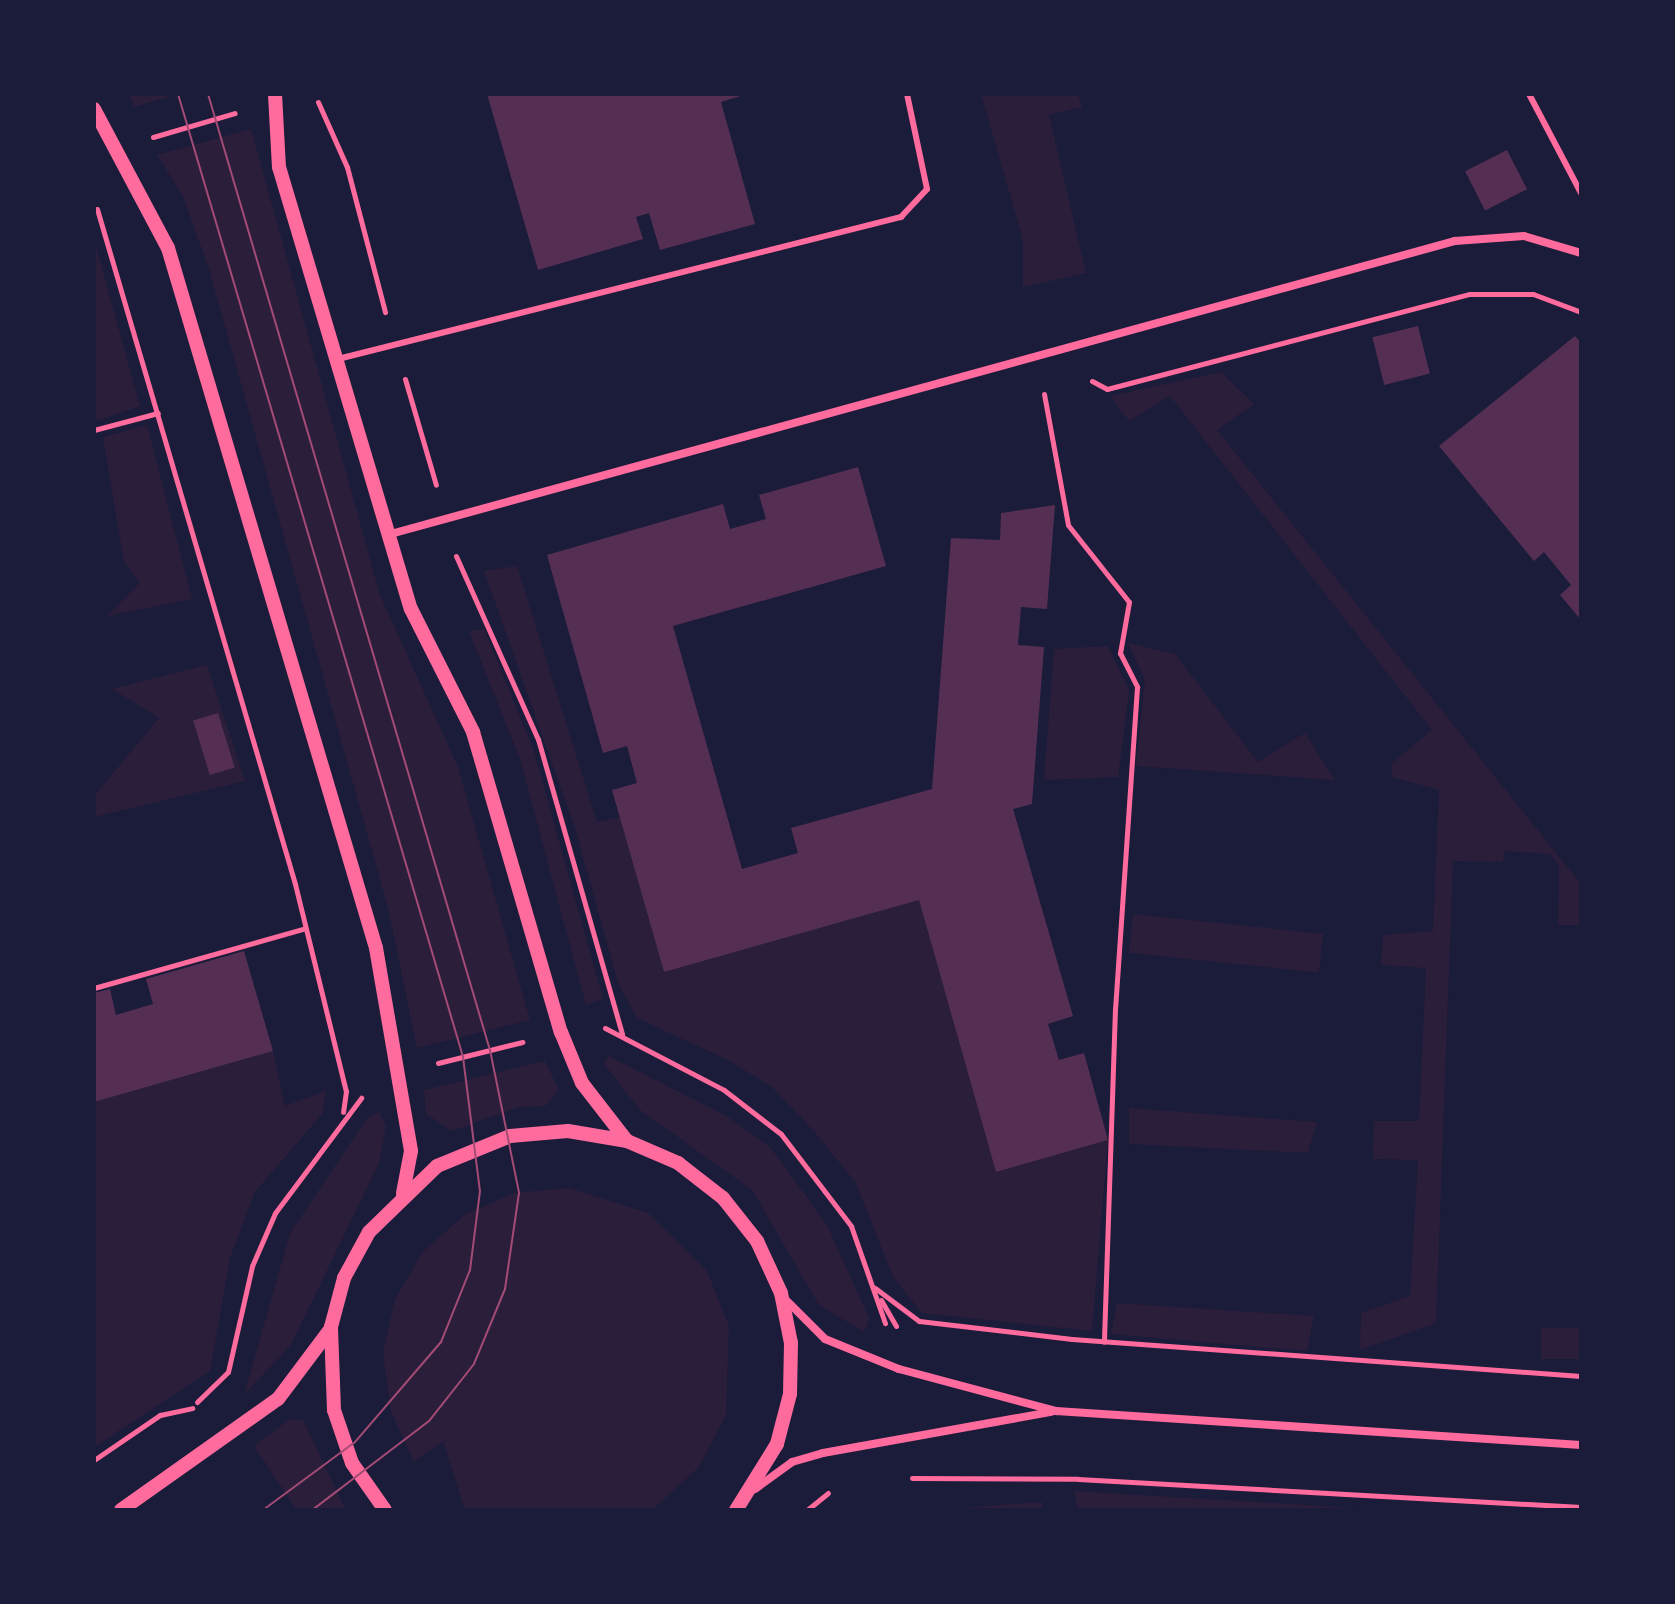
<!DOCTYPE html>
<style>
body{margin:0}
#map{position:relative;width:1675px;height:1604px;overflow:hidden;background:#1b1b3a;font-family:"PT Sans",sans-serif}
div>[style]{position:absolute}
.green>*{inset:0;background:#2a1e3b;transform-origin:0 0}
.building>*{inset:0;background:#542f53;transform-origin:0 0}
.path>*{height:5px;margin:-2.5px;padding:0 2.5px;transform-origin:2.5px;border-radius:2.5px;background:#ff6b9d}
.service>*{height:6px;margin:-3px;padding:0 3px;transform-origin:3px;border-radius:3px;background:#ff6b9d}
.minor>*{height:8px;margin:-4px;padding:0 4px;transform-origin:4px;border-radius:4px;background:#ff6b9d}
.tertiary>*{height:14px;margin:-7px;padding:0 7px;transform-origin:7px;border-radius:7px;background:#ff6b9d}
.tram>*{height:2px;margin:-1px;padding:0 1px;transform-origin:1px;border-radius:1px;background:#a44b75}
span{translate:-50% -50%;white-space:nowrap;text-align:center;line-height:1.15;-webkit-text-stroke:6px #1b1b3a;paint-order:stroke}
.frame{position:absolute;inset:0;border:96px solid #1b1b3a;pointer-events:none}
</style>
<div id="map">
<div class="green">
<i style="clip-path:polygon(129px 94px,178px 94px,134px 107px)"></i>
<i style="clip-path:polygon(981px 94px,1078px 94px,1082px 107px,1049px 115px,1086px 273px,1023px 287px,1023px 240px)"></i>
<i style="clip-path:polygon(251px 129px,380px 595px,458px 767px,530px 1020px,417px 1048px,388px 908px,209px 269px,182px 194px,157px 155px)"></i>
<i style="clip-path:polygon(94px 239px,140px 406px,97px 421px,94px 413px)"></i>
<i style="clip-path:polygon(1221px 372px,1254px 404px,1217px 430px,1581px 884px,1581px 925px,1558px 925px,1559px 866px,1550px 854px,1505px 851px,1503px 862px,1453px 861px,1436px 1323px,1360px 1350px,1361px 1313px,1410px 1296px,1418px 1160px,1373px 1159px,1374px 1121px,1419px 1121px,1426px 968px,1381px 965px,1383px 935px,1433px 931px,1439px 790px,1392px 777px,1392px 763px,1432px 730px,1170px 396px,1129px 421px,1110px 396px)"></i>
<i style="clip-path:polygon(147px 425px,192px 599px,107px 616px,140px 583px,124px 562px,103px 437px)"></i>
<i style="clip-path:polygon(517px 566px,597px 822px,620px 817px,664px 972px,919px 900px,996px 1172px,1108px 1140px,1092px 1331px,922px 1313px,893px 1277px,856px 1183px,813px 1130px,773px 1088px,730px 1061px,637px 1018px,618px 983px,575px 828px,484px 571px)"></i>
<i style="clip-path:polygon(484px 629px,534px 751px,603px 999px,586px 1005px,520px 759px,469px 631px)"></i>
<i style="clip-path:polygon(1128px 643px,1175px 654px,1258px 762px,1305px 733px,1335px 780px,1136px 766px,1145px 679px)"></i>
<i style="clip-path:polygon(1108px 646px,1129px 691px,1118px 777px,1044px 780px,1054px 649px)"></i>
<i style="clip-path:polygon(207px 665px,245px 781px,94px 817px,94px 796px,159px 718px,112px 689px)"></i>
<i style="left:1133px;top:914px;width:191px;height:39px;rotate:6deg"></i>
<i style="clip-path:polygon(273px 1051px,285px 1106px,326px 1091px,322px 1114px,255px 1192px,230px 1258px,210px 1371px,94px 1447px,94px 1102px)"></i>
<i style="clip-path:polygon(608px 1056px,725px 1115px,770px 1147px,827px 1225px,869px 1318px,864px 1332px,819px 1305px,752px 1190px,640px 1110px,604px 1064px)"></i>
<i style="clip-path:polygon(545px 1061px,559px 1090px,545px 1106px,518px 1107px,452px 1131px,426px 1114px,424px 1090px)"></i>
<i style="clip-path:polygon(1129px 1108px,1317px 1122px,1308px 1153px,1129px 1144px)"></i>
<i style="clip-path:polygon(379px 1112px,386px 1126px,379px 1163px,291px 1345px,244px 1395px,290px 1233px,367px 1118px)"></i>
<i style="clip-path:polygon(569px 1188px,648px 1213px,707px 1271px,729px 1326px,726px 1415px,699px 1467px,652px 1510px,465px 1510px,443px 1441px,414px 1462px,391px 1412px,383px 1353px,395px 1299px,423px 1252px,464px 1215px,514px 1193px)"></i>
<i style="clip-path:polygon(1117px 1303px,1314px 1316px,1307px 1351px,1111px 1334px)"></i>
<i style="left:1581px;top:1328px;width:31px;height:40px;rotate:90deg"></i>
<i style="clip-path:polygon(290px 1419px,303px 1420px,346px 1510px,297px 1510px,254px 1446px)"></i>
<i style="clip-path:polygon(1074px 1491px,1388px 1510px,1078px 1510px)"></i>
<i style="clip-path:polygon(1042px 1502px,1042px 1510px,929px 1510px)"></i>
</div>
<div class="building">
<i style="clip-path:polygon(487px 94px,747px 94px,721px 102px,755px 224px,660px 250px,649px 213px,636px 217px,643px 239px,538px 270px)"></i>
<i style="left:1507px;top:150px;width:44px;height:47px;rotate:63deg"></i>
<i style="left:1418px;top:326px;width:49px;height:47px;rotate:76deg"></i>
<i style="clip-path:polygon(1575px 336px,1581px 343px,1581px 620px,1560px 595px,1571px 585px,1544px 552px,1534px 561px,1439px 446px)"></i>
<i style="clip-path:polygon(858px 467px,886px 566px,673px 626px,742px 869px,798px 853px,791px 828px,932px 789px,951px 538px,1000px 540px,1001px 513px,1055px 505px,1047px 609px,1021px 607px,1018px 645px,1044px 647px,1032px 804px,1013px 809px,1073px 1016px,1048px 1024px,1059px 1060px,1084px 1053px,1108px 1140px,996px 1172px,919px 900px,664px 972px,612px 790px,637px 783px,627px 746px,603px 753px,547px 555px,723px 504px,730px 529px,766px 519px,759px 495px)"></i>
<i style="left:218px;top:713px;width:57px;height:26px;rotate:73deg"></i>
<i style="clip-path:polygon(244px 951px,273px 1051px,94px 1102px,94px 993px,110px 989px,116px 1015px,153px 1004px,146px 979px)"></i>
</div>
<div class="path">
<i style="left:318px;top:102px;width:71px;rotate:66deg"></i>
<i style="left:347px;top:167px;width:150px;rotate:75.3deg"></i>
<i style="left:153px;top:137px;width:85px;rotate:-16.3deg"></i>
<i style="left:97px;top:209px;width:703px;rotate:73.65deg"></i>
<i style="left:295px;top:884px;width:213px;rotate:76.2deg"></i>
<i style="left:346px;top:1091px;width:21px;rotate:98deg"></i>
<i style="left:405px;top:379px;width:110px;rotate:73.7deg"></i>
<i style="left:1092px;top:381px;width:17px;rotate:28deg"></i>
<i style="left:1107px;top:389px;width:375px;rotate:-14.7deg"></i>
<i style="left:1470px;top:294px;width:63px"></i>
<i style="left:1533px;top:294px;width:51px;rotate:20.6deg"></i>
<i style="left:1044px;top:394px;width:133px;rotate:79.6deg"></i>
<i style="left:1068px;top:525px;width:98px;rotate:51.6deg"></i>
<i style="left:1129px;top:602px;width:52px;rotate:100deg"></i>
<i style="left:1120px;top:653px;width:38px;rotate:63deg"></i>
<i style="left:1137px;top:687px;width:322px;rotate:93.9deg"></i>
<i style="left:1115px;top:1008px;width:334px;rotate:91.9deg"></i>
<i style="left:94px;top:430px;width:66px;rotate:-14.9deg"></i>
<i style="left:456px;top:556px;width:201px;rotate:65.9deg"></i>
<i style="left:538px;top:739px;width:307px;rotate:74.1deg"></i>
<i style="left:94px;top:988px;width:220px;rotate:-15.8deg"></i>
<i style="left:605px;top:1028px;width:134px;rotate:27.5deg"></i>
<i style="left:724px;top:1090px;width:72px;rotate:37.7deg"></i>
<i style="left:781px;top:1134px;width:116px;rotate:52.7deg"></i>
<i style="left:851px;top:1226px;width:103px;rotate:70.7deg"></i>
<i style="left:438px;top:1063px;width:87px;rotate:-14deg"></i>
<i style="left:875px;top:1288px;width:55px;rotate:36.9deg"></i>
<i style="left:919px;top:1321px;width:154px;rotate:6.7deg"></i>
<i style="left:1072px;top:1339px;width:510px;rotate:4.16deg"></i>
<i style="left:881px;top:1300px;width:30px;rotate:60deg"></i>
<i style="left:197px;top:1402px;width:43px;rotate:-44.1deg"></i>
<i style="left:228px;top:1372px;width:109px;rotate:-77.2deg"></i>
<i style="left:252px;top:1266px;width:58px;rotate:-66.5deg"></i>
<i style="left:275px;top:1213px;width:144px;rotate:-53.2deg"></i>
<i style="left:94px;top:1460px;width:80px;rotate:-34.3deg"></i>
<i style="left:160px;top:1415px;width:33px;rotate:-12deg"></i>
<i style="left:912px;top:1478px;width:166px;rotate:0.3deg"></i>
<i style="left:1078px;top:1479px;width:504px;rotate:3.19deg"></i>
<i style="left:807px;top:1510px;width:27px;rotate:-39deg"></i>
</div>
<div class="service">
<i style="left:1529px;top:94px;width:112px;rotate:62.3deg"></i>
<i style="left:338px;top:359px;width:581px;rotate:-14.16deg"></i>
<i style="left:901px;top:217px;width:38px;rotate:-47deg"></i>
<i style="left:927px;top:189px;width:97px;rotate:-101.9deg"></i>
</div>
<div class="minor">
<i style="left:387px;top:535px;width:1108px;rotate:-15.39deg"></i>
<i style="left:1455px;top:241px;width:69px;rotate:-4.1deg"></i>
<i style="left:1524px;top:236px;width:59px;rotate:16.6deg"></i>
<i style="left:786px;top:1300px;width:55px;rotate:45deg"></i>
<i style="left:825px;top:1339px;width:80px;rotate:22.1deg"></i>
<i style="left:899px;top:1369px;width:163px;rotate:15deg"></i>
<i style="left:1056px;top:1411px;width:526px;rotate:3.71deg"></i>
<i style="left:755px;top:1489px;width:46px;rotate:-36.1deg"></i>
<i style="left:792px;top:1462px;width:32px;rotate:-16deg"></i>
<i style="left:823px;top:1453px;width:232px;rotate:-10.2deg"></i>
</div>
<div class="tertiary">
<i style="left:275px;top:94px;width:73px;rotate:86.9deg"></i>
<i style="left:279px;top:167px;width:461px;rotate:73.4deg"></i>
<i style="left:411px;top:609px;width:138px;rotate:63.2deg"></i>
<i style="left:473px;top:732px;width:313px;rotate:73.7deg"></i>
<i style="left:561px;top:1032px;width:55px;rotate:67.6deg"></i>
<i style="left:582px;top:1083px;width:73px;rotate:52.2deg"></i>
<i style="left:94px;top:109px;width:157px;rotate:62deg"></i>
<i style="left:168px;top:248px;width:730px;rotate:73.45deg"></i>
<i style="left:376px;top:948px;width:206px;rotate:80.2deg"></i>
<i style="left:411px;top:1151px;width:43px;rotate:100.8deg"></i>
<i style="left:121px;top:1510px;width:192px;rotate:-35.3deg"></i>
<i style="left:278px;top:1399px;width:85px;rotate:-53.1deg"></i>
<i style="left:385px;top:1510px;width:57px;rotate:-125.1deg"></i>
<i style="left:352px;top:1463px;width:56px;rotate:-108.8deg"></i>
<i style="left:334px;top:1410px;width:83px;rotate:-92.1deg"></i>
<i style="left:331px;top:1327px;width:51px;rotate:-75.1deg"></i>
<i style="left:344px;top:1278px;width:52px;rotate:-61.5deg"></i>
<i style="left:369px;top:1232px;width:95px;rotate:-44.1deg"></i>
<i style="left:437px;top:1166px;width:79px;rotate:-22.3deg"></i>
<i style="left:510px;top:1136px;width:58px;rotate:-4.9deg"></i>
<i style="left:568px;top:1131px;width:60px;rotate:9.6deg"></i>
<i style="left:627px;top:1141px;width:56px;rotate:23.3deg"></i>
<i style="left:678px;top:1163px;width:57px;rotate:37.9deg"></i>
<i style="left:723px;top:1198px;width:55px;rotate:51.7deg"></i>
<i style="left:757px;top:1241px;width:57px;rotate:65.2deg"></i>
<i style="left:781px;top:1293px;width:51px;rotate:78.7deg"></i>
<i style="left:791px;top:1343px;width:51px;rotate:91.1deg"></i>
<i style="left:790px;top:1394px;width:52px;rotate:104.6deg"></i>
<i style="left:777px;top:1444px;width:78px;rotate:121.8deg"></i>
</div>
<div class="tram">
<i style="left:178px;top:94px;width:1004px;rotate:73.51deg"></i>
<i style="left:463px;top:1057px;width:135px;rotate:82.8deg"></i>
<i style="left:480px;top:1191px;width:80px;rotate:97.2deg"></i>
<i style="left:470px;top:1270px;width:78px;rotate:111.9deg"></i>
<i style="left:441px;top:1342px;width:132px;rotate:130.7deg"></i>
<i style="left:355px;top:1442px;width:114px;rotate:143.5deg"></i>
<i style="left:208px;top:94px;width:997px;rotate:73.57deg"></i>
<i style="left:490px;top:1050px;width:146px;rotate:78.5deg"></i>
<i style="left:519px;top:1193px;width:97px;rotate:98.3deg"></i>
<i style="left:505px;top:1289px;width:81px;rotate:112.5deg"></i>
<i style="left:474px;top:1364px;width:73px;rotate:128.3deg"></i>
<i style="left:429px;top:1421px;width:147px;rotate:142.7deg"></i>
</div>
<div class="frame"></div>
</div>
